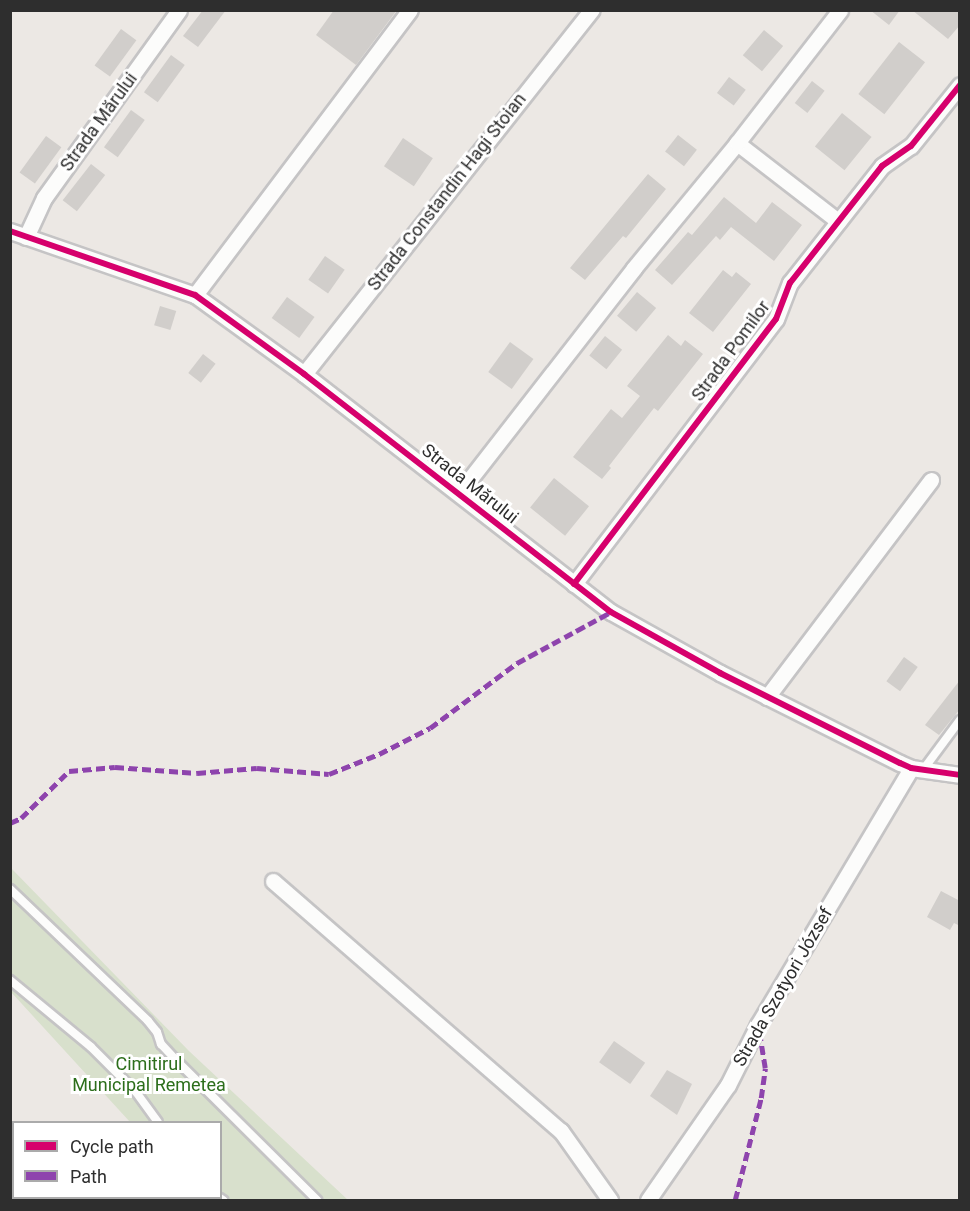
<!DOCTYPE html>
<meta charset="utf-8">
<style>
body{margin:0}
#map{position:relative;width:970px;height:1211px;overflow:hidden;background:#ece8e4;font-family:Roboto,sans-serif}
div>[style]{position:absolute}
.cemetery>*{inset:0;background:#d8e0cc}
.building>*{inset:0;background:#d1cecb;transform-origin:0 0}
.path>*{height:3px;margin-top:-1.5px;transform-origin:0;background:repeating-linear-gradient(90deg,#c9c9c8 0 4.5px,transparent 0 7.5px)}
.roads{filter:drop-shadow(2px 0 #c5c4c5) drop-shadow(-2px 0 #c5c4c5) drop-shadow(0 2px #c5c4c5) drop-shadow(0 -2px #c5c4c5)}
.service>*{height:8px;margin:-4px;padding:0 4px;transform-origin:4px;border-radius:4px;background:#fcfcfb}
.minor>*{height:15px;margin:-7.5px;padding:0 7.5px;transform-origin:7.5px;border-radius:7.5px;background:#fcfcfb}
.quiet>*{height:4.5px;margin-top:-2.25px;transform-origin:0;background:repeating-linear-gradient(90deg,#8e44ad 0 9px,transparent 0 13.5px)}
.cycleway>*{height:6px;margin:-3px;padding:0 3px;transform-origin:3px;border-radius:3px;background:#d6006c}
span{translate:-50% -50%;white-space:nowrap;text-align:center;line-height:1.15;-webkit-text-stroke:6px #fff;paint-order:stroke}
.street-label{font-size:18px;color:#2e2e2e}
.park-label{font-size:18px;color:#2c6e1b}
.frame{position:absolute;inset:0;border:12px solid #2e2e2e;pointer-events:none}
.legend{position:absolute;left:12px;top:1121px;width:210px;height:78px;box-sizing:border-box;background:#fff;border:2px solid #ababab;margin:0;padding:8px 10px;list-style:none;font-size:18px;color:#2e2e2e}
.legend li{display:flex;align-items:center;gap:12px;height:30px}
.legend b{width:30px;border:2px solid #ababab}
</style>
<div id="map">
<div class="cemetery">
<i style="clip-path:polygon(11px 868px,189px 1051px,348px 1200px,126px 1200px,128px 1198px,220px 1198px,220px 1122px,130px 1122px,11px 992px)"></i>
</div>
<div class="building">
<i style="clip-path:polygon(203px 10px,226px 10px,198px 47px,183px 36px)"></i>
<i style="clip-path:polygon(334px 10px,397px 10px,356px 65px,316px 35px)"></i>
<i style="clip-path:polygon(870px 10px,900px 10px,889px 25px)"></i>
<i style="clip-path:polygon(912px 10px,960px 10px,960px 25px,948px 39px)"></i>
<i style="left:121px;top:29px;width:19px;height:45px;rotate:36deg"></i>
<i style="left:764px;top:30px;width:25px;height:33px;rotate:40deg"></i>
<i style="left:899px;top:42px;width:33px;height:66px;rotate:38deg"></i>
<i style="left:171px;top:55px;width:17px;height:46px;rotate:36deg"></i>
<i style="left:729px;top:77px;width:21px;height:20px;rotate:37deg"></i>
<i style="left:812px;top:81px;width:16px;height:28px;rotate:38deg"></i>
<i style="left:131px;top:110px;width:17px;height:46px;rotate:36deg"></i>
<i style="left:842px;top:113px;width:38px;height:43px;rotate:39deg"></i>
<i style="left:678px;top:135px;width:24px;height:21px;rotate:38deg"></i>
<i style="left:46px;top:136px;width:19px;height:45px;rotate:36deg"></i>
<i style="left:403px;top:138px;width:36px;height:34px;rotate:34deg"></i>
<i style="left:91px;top:164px;width:18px;height:46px;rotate:38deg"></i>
<i style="clip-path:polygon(648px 174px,666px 189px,626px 238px,623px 236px,585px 280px,570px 268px)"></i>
<i style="clip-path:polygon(724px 197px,756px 223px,772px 202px,802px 225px,774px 261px,731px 227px,720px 240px,716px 236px,672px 285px,655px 270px,688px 232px,692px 235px)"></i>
<i style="left:325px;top:256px;width:24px;height:29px;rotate:35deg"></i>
<i style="clip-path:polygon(723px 270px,732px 277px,736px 272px,751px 284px,713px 332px,689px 313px)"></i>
<i style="left:637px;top:292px;width:25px;height:31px;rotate:40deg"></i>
<i style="left:287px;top:297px;width:34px;height:26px;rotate:36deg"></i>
<i style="left:160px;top:306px;width:17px;height:20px;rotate:17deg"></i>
<i style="clip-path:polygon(668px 335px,681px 346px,685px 340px,703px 354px,658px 411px,654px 408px,609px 466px,611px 468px,602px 479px,573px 457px,611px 409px,622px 418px,640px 396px,627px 386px)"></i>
<i style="left:605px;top:336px;width:22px;height:25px;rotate:39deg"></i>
<i style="left:510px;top:342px;width:29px;height:37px;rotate:36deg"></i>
<i style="left:203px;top:354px;width:16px;height:24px;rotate:38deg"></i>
<i style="left:554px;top:478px;width:45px;height:38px;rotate:39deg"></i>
<i style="left:904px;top:657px;width:17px;height:30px;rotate:36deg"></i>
<i style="clip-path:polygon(960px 680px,960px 709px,939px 735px,925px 725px)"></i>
<i style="clip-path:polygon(941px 891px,960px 901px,960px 926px,954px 923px,950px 930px,927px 917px)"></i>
<i style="left:614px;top:1041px;width:38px;height:26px;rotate:35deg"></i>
<i style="clip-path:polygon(667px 1070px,692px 1084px,677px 1115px,650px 1096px)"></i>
</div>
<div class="path">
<i style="left:177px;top:1200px;width:4px;rotate:-34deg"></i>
</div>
<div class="roads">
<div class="service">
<i style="left:923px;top:770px;width:62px;rotate:-53.5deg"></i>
<i style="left:10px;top:889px;width:191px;rotate:43.7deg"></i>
<i style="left:148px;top:1021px;width:14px;rotate:51deg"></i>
<i style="left:157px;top:1032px;width:13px;rotate:72deg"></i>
<i style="left:161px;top:1044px;width:19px;rotate:47deg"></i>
<i style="left:174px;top:1058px;width:202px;rotate:44.8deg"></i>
<i style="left:10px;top:980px;width:105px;rotate:39.6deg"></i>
<i style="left:91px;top:1047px;width:64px;rotate:45deg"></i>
<i style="left:136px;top:1092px;width:37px;rotate:54deg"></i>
<i style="left:220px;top:1198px;width:4px;rotate:34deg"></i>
</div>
<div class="minor">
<i style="left:737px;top:143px;width:128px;rotate:37.7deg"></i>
<i style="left:10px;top:231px;width:196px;rotate:19.1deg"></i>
<i style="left:195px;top:295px;width:135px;rotate:35.9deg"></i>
<i style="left:304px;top:374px;width:388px;rotate:37.8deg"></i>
<i style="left:611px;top:612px;width:125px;rotate:29.2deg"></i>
<i style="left:720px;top:673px;width:201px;rotate:26.6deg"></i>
<i style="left:900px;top:763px;width:12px;rotate:24deg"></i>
<i style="left:911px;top:768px;width:49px;rotate:8.1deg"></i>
<i style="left:26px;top:237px;width:43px;rotate:-65.2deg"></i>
<i style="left:44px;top:198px;width:231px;rotate:-54.3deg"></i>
<i style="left:195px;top:295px;width:357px;rotate:-53deg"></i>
<i style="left:304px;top:374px;width:464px;rotate:-51.7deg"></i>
<i style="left:459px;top:493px;width:285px;rotate:-52.1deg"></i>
<i style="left:634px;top:268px;width:162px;rotate:-50.5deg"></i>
<i style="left:737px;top:143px;width:168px;rotate:-52.2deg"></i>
<i style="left:574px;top:584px;width:333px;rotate:-52.7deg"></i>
<i style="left:776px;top:319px;width:39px;rotate:-69deg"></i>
<i style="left:790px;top:283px;width:149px;rotate:-51.8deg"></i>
<i style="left:882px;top:166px;width:35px;rotate:-35deg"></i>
<i style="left:911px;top:146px;width:78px;rotate:-51.2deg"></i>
<i style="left:767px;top:697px;width:272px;rotate:-52.9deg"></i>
<i style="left:273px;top:881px;width:381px;rotate:41deg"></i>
<i style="left:561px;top:1131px;width:85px;rotate:54.6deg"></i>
<i style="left:648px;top:1200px;width:140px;rotate:-55.2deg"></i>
<i style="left:728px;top:1085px;width:67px;rotate:-63.4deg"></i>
<i style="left:758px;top:1025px;width:299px;rotate:-59.2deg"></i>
</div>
</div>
<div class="quiet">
<i style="left:10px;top:823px;width:12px;rotate:-24deg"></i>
<i style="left:21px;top:818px;width:67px;rotate:-44.4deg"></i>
<i style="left:69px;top:771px;width:46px;rotate:-5deg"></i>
<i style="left:115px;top:767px;width:82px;rotate:4.2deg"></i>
<i style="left:197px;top:773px;width:60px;rotate:-4.8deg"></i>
<i style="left:257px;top:768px;width:72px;rotate:4.8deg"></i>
<i style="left:329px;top:774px;width:54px;rotate:-21.8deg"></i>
<i style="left:379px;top:754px;width:57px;rotate:-27deg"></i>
<i style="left:430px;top:728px;width:109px;rotate:-36.8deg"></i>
<i style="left:517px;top:663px;width:107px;rotate:-28.5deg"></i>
<i style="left:735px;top:1200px;width:105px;rotate:-75.7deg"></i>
<i style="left:761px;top:1098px;width:30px;rotate:-82deg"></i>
<i style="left:765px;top:1068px;width:44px;rotate:-99.2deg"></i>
</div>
<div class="cycleway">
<i style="left:10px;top:231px;width:196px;rotate:19.1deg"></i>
<i style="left:195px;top:295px;width:135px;rotate:35.9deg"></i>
<i style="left:304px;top:374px;width:388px;rotate:37.8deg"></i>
<i style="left:611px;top:612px;width:125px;rotate:29.2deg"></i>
<i style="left:720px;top:673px;width:201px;rotate:26.6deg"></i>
<i style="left:900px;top:763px;width:12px;rotate:24deg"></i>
<i style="left:911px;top:768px;width:49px;rotate:8.1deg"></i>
<i style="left:574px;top:584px;width:333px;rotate:-52.7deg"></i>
<i style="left:776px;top:319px;width:39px;rotate:-69deg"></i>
<i style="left:790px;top:283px;width:149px;rotate:-51.8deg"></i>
<i style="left:882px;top:166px;width:35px;rotate:-35deg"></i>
<i style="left:911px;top:146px;width:78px;rotate:-51.2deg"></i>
</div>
<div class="street-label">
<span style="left:99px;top:122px;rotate:-54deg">Strada Mărului</span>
<span style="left:447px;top:192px;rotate:-52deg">Strada Constandin Hagi Stoian</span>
<span style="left:731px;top:351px;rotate:-54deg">Strada Pomilor</span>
<span style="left:470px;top:484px;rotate:38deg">Strada Mărului</span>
<span style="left:783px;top:987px;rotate:-60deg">Strada Szotyori József</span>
</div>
<div class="park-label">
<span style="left:149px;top:1075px">Cimitirul<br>Municipal Remetea</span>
</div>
<div class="frame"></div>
<ul class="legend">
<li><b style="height:8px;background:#d6006c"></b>Cycle path</li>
<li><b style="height:8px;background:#8e44ad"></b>Path</li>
</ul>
</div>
